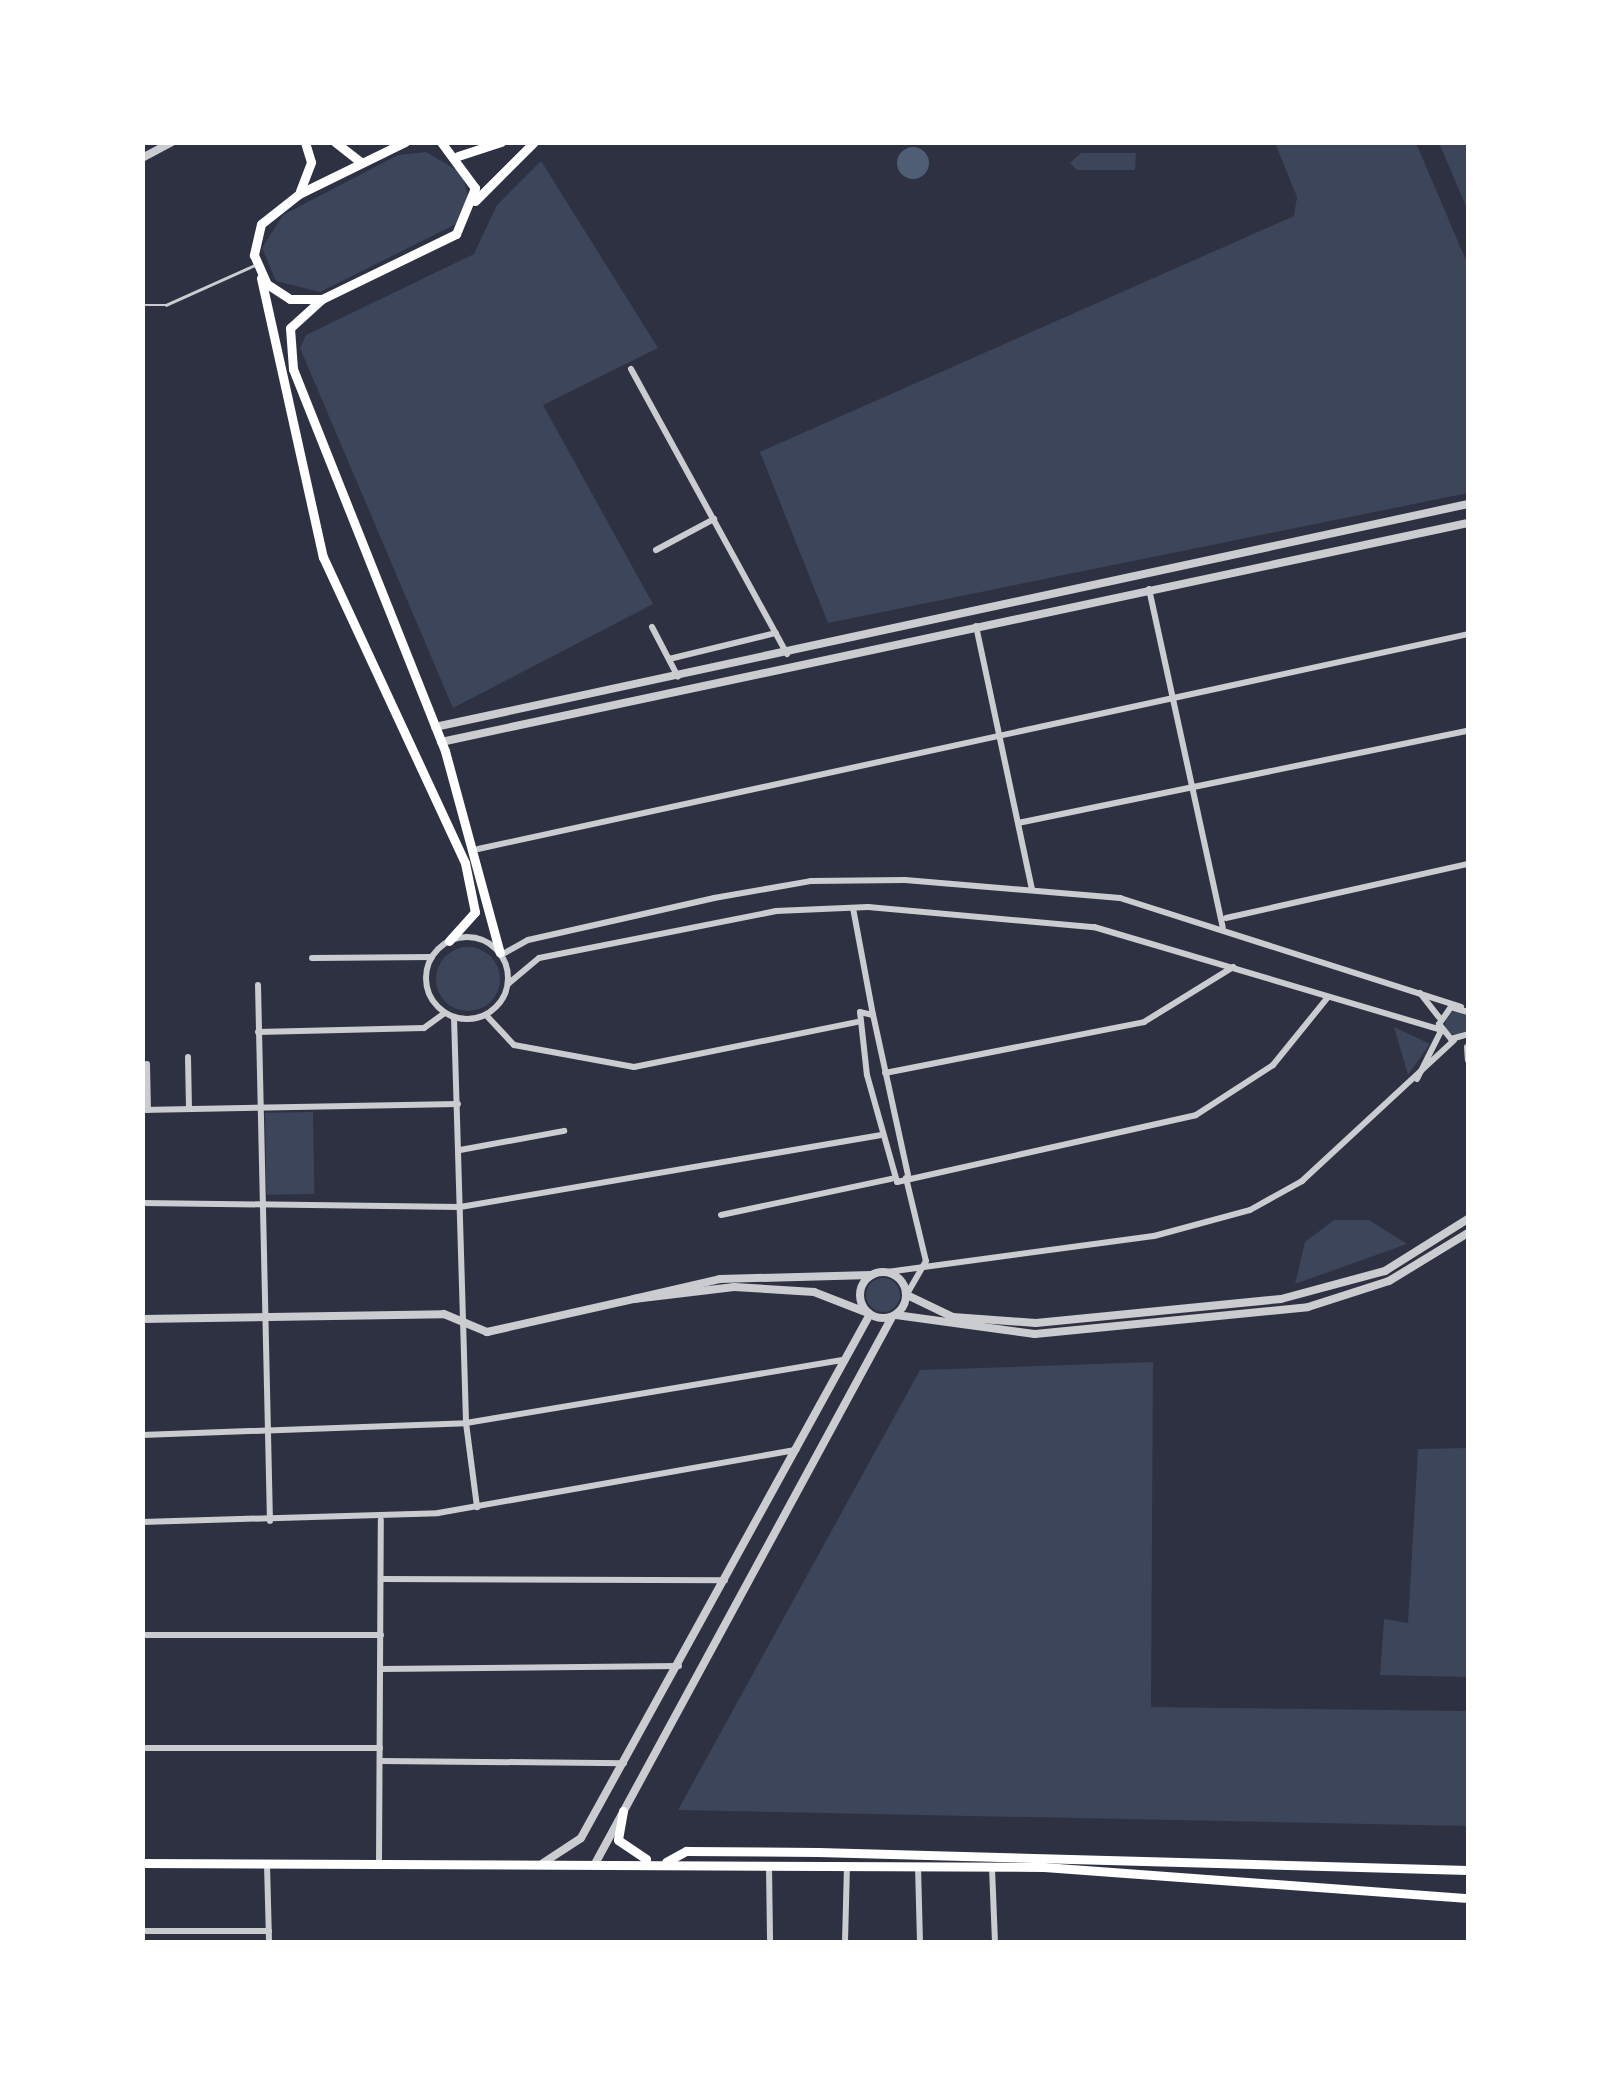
<!DOCTYPE html>
<style>
body{margin:0}
#map{position:relative;width:1611px;height:2085px;overflow:hidden;background:#2d3142;font-family:"Varela Round",sans-serif}
div>[style]{position:absolute}
.green>*{inset:0;background:#3c4559;transform-origin:0 0}
.round{border-radius:50%}
.water>*{inset:0;background:#4f5d75}
.service>*{height:2.5px;margin:-1.25px;padding:0 1.25px;transform-origin:1.25px;border-radius:1.25px;background:#caccd0}
.minor>*{height:6px;margin:-3px;padding:0 3px;transform-origin:3px;border-radius:3px;background:#caccd0}
.minor>.ring{margin:-3px;padding:0;box-sizing:content-box;background:none;border:6px solid #caccd0;border-radius:50%}
.tertiary>*{height:8px;margin:-4px;padding:0 4px;transform-origin:4px;border-radius:4px;background:#caccd0}
.tertiary>.ring{margin:-4px;padding:0;box-sizing:content-box;background:none;border:8px solid #caccd0;border-radius:50%}
.secondary>*{height:9px;margin:-4.5px;padding:0 4.5px;transform-origin:4.5px;border-radius:4.5px;background:#fff}
span{translate:-50% -50%;white-space:nowrap;text-align:center;line-height:1.15;-webkit-text-stroke:9px #fff;paint-order:stroke}
.frame{position:absolute;inset:0;border:145px solid #fff;pointer-events:none}
</style>
<div id="map">
<div class="green">
<i style="clip-path:polygon(1275px 143px,1416px 143px,1468px 265px,1468px 493px,828px 623px,760px 452px,1294px 216px,1297px 197px)"></i>
<i style="clip-path:polygon(1439px 143px,1468px 143px,1468px 211px)"></i>
<i style="clip-path:polygon(426px 152px,462px 173px,468px 196px,456px 224px,320px 292px,276px 281px,262px 248px,283px 215px,398px 155px)"></i>
<i style="clip-path:polygon(1081px 153px,1136px 153px,1135px 170px,1077px 170px,1070px 163px)"></i>
<i style="clip-path:polygon(541px 161px,658px 348px,543px 405px,653px 604px,453px 708px,300px 348px,306px 335px,474px 254px,497px 205px)"></i>
<i class="round" style="left:436px;top:947px;width:64px;height:64px"></i>
<i class="round" style="left:1445px;top:1011px;width:24px;height:24px"></i>
<i style="clip-path:polygon(1394px 1027px,1430px 1044px,1408px 1075px)"></i>
<i style="left:313px;top:1112px;width:82px;height:48px;rotate:89deg"></i>
<i style="clip-path:polygon(1334px 1220px,1369px 1220px,1407px 1244px,1295px 1284px,1305px 1242px)"></i>
<i class="round" style="left:866px;top:1278px;width:34px;height:34px"></i>
<i style="clip-path:polygon(1153px 1362px,1151px 1707px,1468px 1711px,1468px 1826px,678px 1810px,920px 1370px)"></i>
<i style="clip-path:polygon(1468px 1448px,1468px 1677px,1380px 1675px,1384px 1619px,1408px 1623px,1418px 1449px)"></i>
</div>
<div class="water">
<i class="round" style="left:897px;top:147px;width:32px;height:32px"></i>
</div>
<div class="service">
<i style="left:1304px;top:142px;width:68px"></i>
<i style="left:142px;top:305px;width:24px"></i>
<i style="left:166px;top:305px;width:98px;rotate:-24.2deg"></i>
</div>
<div class="minor">
<i style="left:631px;top:369px;width:325px;rotate:61.3deg"></i>
<i style="left:656px;top:550px;width:66px;rotate:-28.1deg"></i>
<i style="left:1149px;top:589px;width:346px;rotate:77.7deg"></i>
<i style="left:976px;top:626px;width:269px;rotate:78deg"></i>
<i style="left:652px;top:627px;width:56px;rotate:62.5deg"></i>
<i style="left:669px;top:659px;width:110px;rotate:-13.7deg"></i>
<i style="left:1018px;top:823px;width:459px;rotate:-11.6deg"></i>
<i style="left:478px;top:849px;width:1013px;rotate:-12.25deg"></i>
<i style="left:853px;top:908px;width:109px;rotate:79.4deg"></i>
<i style="left:1226px;top:918px;width:248px;rotate:-12.6deg"></i>
<i class="ring" style="left:426px;top:937px;width:76px;height:76px"></i>
<i style="left:501px;top:955px;width:31px;rotate:-29deg"></i>
<i style="left:528px;top:940px;width:191px;rotate:-12.7deg"></i>
<i style="left:714px;top:898px;width:98px;rotate:-9.9deg"></i>
<i style="left:811px;top:881px;width:94px;rotate:-0.6deg"></i>
<i style="left:905px;top:880px;width:216px;rotate:4.8deg"></i>
<i style="left:1120px;top:898px;width:358px;rotate:17.7deg"></i>
<i style="left:312px;top:958px;width:120px;rotate:-0.5deg"></i>
<i style="left:508px;top:984px;width:40px;rotate:-40deg"></i>
<i style="left:539px;top:958px;width:242px;rotate:-11.2deg"></i>
<i style="left:776px;top:911px;width:92px;rotate:-2.5deg"></i>
<i style="left:868px;top:907px;width:227px;rotate:5.1deg"></i>
<i style="left:1094px;top:927px;width:362px;rotate:16.5deg"></i>
<i style="left:258px;top:985px;width:536px;rotate:88.72deg"></i>
<i style="left:1420px;top:993px;width:31px;rotate:52deg"></i>
<i style="left:1468px;top:1012px;width:18px;rotate:-164deg"></i>
<i style="left:1451px;top:1007px;width:21px;rotate:125deg"></i>
<i style="left:1439px;top:1024px;width:19px;rotate:51deg"></i>
<i style="left:1451px;top:1039px;width:18px;rotate:-16deg"></i>
<i style="left:486px;top:1015px;width:41px;rotate:47deg"></i>
<i style="left:514px;top:1045px;width:122px;rotate:10.4deg"></i>
<i style="left:634px;top:1067px;width:227px;rotate:-11.4deg"></i>
<i style="left:454px;top:1017px;width:406px;rotate:88.3deg"></i>
<i style="left:466px;top:1423px;width:85px;rotate:82.5deg"></i>
<i style="left:258px;top:1032px;width:166px;rotate:-1.4deg"></i>
<i style="left:424px;top:1028px;width:26px;rotate:-36deg"></i>
<i style="left:1467px;top:1047px;width:13px;rotate:86deg"></i>
<i style="left:188px;top:1057px;width:52px;rotate:88.9deg"></i>
<i style="left:147px;top:1064px;width:46px;rotate:88.8deg"></i>
<i style="left:885px;top:1073px;width:264px;rotate:-11.1deg"></i>
<i style="left:1144px;top:1022px;width:105px;rotate:-31.7deg"></i>
<i style="left:1417px;top:1079px;width:54px;rotate:-63.4deg"></i>
<i style="left:142px;top:1110px;width:316px;rotate:-1.1deg"></i>
<i style="left:460px;top:1150px;width:106px;rotate:-10.4deg"></i>
<i style="left:908px;top:1175px;width:164px;rotate:-102.3deg"></i>
<i style="left:873px;top:1015px;width:13px;rotate:-167deg"></i>
<i style="left:860px;top:1012px;width:63px;rotate:83.7deg"></i>
<i style="left:867px;top:1075px;width:111px;rotate:74.3deg"></i>
<i style="left:897px;top:1182px;width:306px;rotate:-12.6deg"></i>
<i style="left:1196px;top:1115px;width:92px;rotate:-33deg"></i>
<i style="left:1273px;top:1065px;width:87px;rotate:-51deg"></i>
<i style="left:906px;top:1178px;width:85px;rotate:76.5deg"></i>
<i style="left:926px;top:1261px;width:38px;rotate:120deg"></i>
<i style="left:142px;top:1203px;width:318px;rotate:0.7deg"></i>
<i style="left:460px;top:1207px;width:426px;rotate:-9.7deg"></i>
<i style="left:721px;top:1215px;width:174px;rotate:-12deg"></i>
<i style="left:887px;top:1272px;width:269px;rotate:-7.7deg"></i>
<i style="left:1154px;top:1236px;width:99px;rotate:-15.2deg"></i>
<i style="left:1250px;top:1210px;width:60px;rotate:-29.1deg"></i>
<i style="left:1302px;top:1181px;width:207px;rotate:-42.8deg"></i>
<i style="left:142px;top:1435px;width:324px;rotate:-2.1deg"></i>
<i style="left:466px;top:1423px;width:383px;rotate:-9.5deg"></i>
<i style="left:142px;top:1522px;width:296px;rotate:-1.7deg"></i>
<i style="left:438px;top:1513px;width:364px;rotate:-10deg"></i>
<i style="left:381px;top:1579px;width:344px;rotate:0.2deg"></i>
<i style="left:142px;top:1635px;width:239px"></i>
<i style="left:381px;top:1669px;width:298px;rotate:-0.6deg"></i>
<i style="left:142px;top:1748px;width:238px"></i>
<i style="left:380px;top:1761px;width:244px;rotate:0.5deg"></i>
<i style="left:267px;top:1864px;width:78px;rotate:88.5deg"></i>
<i style="left:379px;top:1864px;width:344px;rotate:-89.7deg"></i>
<i style="left:769px;top:1866px;width:76px;rotate:89.2deg"></i>
<i style="left:918px;top:1866px;width:76px;rotate:88.5deg"></i>
<i style="left:992px;top:1868px;width:74px;rotate:87.7deg"></i>
<i style="left:142px;top:1931px;width:127px"></i>
<i style="left:845px;top:1942px;width:75px;rotate:-88.5deg"></i>
</div>
<div class="tertiary">
<i style="left:142px;top:158px;width:34px;rotate:-28deg"></i>
<i style="left:435px;top:727px;width:1057px;rotate:-12.18deg"></i>
<i style="left:441px;top:742px;width:1050px;rotate:-12.04deg"></i>
<i class="ring" style="left:860px;top:1272px;width:38px;height:38px"></i>
<i style="left:907px;top:1295px;width:51px;rotate:25.6deg"></i>
<i style="left:953px;top:1317px;width:83px;rotate:4.1deg"></i>
<i style="left:1036px;top:1323px;width:246px;rotate:-5.6deg"></i>
<i style="left:1281px;top:1299px;width:108px;rotate:-15.1deg"></i>
<i style="left:1385px;top:1271px;width:98px;rotate:-32.1deg"></i>
<i style="left:868px;top:1313px;width:58px;rotate:-158.7deg"></i>
<i style="left:814px;top:1292px;width:80px;rotate:-176.4deg"></i>
<i style="left:734px;top:1287px;width:101px;rotate:173.2deg"></i>
<i style="left:634px;top:1299px;width:88px;rotate:-13.1deg"></i>
<i style="left:720px;top:1279px;width:151px;rotate:-1.5deg"></i>
<i style="left:896px;top:1315px;width:140px;rotate:7.8deg"></i>
<i style="left:1035px;top:1334px;width:274px;rotate:-5.6deg"></i>
<i style="left:1308px;top:1307px;width:85px;rotate:-17.8deg"></i>
<i style="left:1389px;top:1281px;width:92px;rotate:-31.3deg"></i>
<i style="left:142px;top:1319px;width:302px;rotate:-0.9deg"></i>
<i style="left:444px;top:1314px;width:47px;rotate:22.7deg"></i>
<i style="left:487px;top:1332px;width:151px;rotate:-12.7deg"></i>
<i style="left:596px;top:1862px;width:620px;rotate:-61.49deg"></i>
<i style="left:543px;top:1863px;width:45px;rotate:-33.3deg"></i>
<i style="left:581px;top:1838px;width:598px;rotate:-61.12deg"></i>
</div>
<div class="secondary">
<i style="left:335px;top:142px;width:31px;rotate:38deg"></i>
<i style="left:405px;top:142px;width:118px;rotate:153.9deg"></i>
<i style="left:299px;top:194px;width:48px;rotate:141.7deg"></i>
<i style="left:261px;top:224px;width:32px;rotate:103deg"></i>
<i style="left:254px;top:255px;width:32px;rotate:66deg"></i>
<i style="left:267px;top:284px;width:27px;rotate:33deg"></i>
<i style="left:290px;top:299px;width:32px"></i>
<i style="left:322px;top:299px;width:149px;rotate:-25.9deg"></i>
<i style="left:456px;top:234px;width:50px;rotate:-67.6deg"></i>
<i style="left:475px;top:188px;width:57px;rotate:-126.5deg"></i>
<i style="left:458px;top:156px;width:45px;rotate:-18deg"></i>
<i style="left:300px;top:191px;width:31px;rotate:-69deg"></i>
<i style="left:311px;top:162px;width:21px;rotate:-107deg"></i>
<i style="left:475px;top:201px;width:83px;rotate:-45deg"></i>
<i style="left:261px;top:278px;width:286px;rotate:77.5deg"></i>
<i style="left:323px;top:557px;width:337px;rotate:65.1deg"></i>
<i style="left:465px;top:863px;width:50px;rotate:78.5deg"></i>
<i style="left:475px;top:912px;width:39px;rotate:132deg"></i>
<i style="left:322px;top:299px;width:43px;rotate:137.8deg"></i>
<i style="left:290px;top:328px;width:41px;rotate:85.8deg"></i>
<i style="left:293px;top:369px;width:411px;rotate:68.3deg"></i>
<i style="left:445px;top:751px;width:209px;rotate:74.8deg"></i>
<i style="left:623px;top:1811px;width:29px;rotate:100deg"></i>
<i style="left:618px;top:1840px;width:34px;rotate:34deg"></i>
<i style="left:666px;top:1862px;width:23px;rotate:-29deg"></i>
<i style="left:686px;top:1851px;width:132px;rotate:0.4deg"></i>
<i style="left:818px;top:1852px;width:650px;rotate:1.59deg"></i>
<i style="left:142px;top:1863px;width:902px;rotate:0.25deg"></i>
<i style="left:1044px;top:1867px;width:425px;rotate:4.2deg"></i>
</div>
<div class="frame"></div>
</div>
